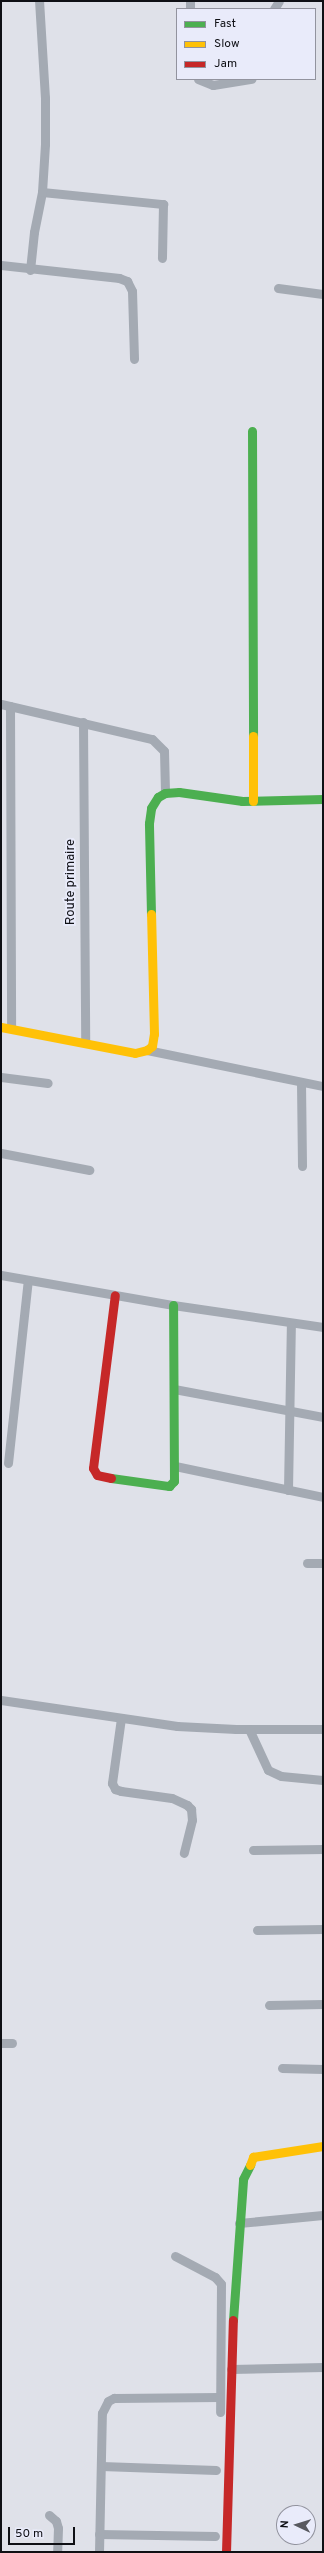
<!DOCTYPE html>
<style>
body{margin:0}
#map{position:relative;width:324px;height:2553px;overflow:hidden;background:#dfe1e9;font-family:Overpass,sans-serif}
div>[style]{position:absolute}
.street>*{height:9px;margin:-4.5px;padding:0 4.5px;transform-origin:4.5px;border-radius:4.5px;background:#a4aab3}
.fast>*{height:9px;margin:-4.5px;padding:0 4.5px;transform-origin:4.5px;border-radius:4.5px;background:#4caf50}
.slow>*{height:9px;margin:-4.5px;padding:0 4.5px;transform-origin:4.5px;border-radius:4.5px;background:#ffc107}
.jam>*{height:9px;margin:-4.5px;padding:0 4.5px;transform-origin:4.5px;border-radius:4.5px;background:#c62828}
span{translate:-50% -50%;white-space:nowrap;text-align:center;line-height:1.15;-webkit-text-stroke:3.5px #e9ebfa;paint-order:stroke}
.street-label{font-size:13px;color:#0f1015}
.frame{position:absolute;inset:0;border:2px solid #0f1015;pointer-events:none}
.legend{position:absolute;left:176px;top:8px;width:140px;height:72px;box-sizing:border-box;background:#e9ebfa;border:1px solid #92939e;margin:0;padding:5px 7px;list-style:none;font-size:12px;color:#0f1015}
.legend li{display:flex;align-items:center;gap:8px;height:20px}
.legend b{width:20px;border:1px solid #92939e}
.north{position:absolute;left:276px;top:2505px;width:40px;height:40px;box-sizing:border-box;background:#e9ebfa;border:1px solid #92939e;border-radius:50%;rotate:274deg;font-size:11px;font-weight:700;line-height:16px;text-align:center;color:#0f1015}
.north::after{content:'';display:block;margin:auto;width:14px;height:18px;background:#58595f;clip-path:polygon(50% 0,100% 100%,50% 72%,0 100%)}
.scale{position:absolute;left:8px;top:2527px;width:67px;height:18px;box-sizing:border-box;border:2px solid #0f1015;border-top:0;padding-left:5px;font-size:12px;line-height:14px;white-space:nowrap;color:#0f1015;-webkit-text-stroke:3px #e9ebfa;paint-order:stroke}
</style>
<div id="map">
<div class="street">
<i style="left:190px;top:9px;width:8px;rotate:-90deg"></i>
<i style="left:274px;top:9px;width:9px;rotate:-58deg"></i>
<i style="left:198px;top:79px;width:16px;rotate:22deg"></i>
<i style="left:213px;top:85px;width:39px;rotate:-9deg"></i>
<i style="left:42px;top:192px;width:122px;rotate:5.7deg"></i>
<i style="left:163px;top:204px;width:54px;rotate:91.1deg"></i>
<i style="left:1px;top:265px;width:119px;rotate:6.3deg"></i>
<i style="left:119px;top:278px;width:9px;rotate:21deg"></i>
<i style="left:127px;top:281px;width:11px;rotate:63deg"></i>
<i style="left:132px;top:291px;width:68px;rotate:88.3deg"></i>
<i style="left:30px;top:270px;width:38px;rotate:-84deg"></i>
<i style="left:34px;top:232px;width:41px;rotate:-78.7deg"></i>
<i style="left:42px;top:192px;width:48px;rotate:-86.4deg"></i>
<i style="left:45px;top:144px;width:46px;rotate:-90deg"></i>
<i style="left:45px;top:98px;width:97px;rotate:-93.5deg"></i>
<i style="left:278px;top:288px;width:45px;rotate:7.6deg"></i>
<i style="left:1px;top:704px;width:155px;rotate:13.1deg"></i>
<i style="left:152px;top:739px;width:17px;rotate:45deg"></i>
<i style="left:164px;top:751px;width:42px;rotate:88.6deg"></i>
<i style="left:10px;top:706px;width:322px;rotate:89.8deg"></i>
<i style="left:83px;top:722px;width:320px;rotate:89.6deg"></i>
<i style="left:147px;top:1050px;width:180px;rotate:11.6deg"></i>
<i style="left:1px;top:1077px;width:47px;rotate:7.3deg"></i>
<i style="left:301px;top:1083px;width:83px;rotate:89.3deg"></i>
<i style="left:1px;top:1153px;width:90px;rotate:10.9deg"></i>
<i style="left:1px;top:1275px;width:175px;rotate:9.9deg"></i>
<i style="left:173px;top:1305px;width:152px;rotate:8.3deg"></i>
<i style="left:174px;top:1389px;width:152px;rotate:10.6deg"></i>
<i style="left:8px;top:1463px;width:184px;rotate:-83.8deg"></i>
<i style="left:175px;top:1466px;width:151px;rotate:11.8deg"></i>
<i style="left:288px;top:1490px;width:166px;rotate:-89deg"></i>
<i style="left:307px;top:1563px;width:16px"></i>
<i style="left:1px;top:1700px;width:178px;rotate:8.4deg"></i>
<i style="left:177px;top:1726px;width:59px;rotate:2.9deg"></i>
<i style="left:236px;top:1729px;width:87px"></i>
<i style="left:121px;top:1718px;width:66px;rotate:97.9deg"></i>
<i style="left:112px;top:1783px;width:7px;rotate:63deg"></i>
<i style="left:115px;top:1789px;width:6px;rotate:18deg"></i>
<i style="left:121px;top:1791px;width:51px;rotate:7.8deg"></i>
<i style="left:172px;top:1798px;width:17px;rotate:25deg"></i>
<i style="left:187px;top:1805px;width:6px;rotate:45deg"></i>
<i style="left:191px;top:1809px;width:11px;rotate:85deg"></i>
<i style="left:192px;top:1820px;width:34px;rotate:104deg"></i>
<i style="left:249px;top:1729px;width:45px;rotate:65.1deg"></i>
<i style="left:268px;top:1770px;width:14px;rotate:25deg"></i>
<i style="left:281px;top:1776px;width:42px;rotate:5.4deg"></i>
<i style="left:253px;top:1850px;width:70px;rotate:-0.8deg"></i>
<i style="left:257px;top:1930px;width:66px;rotate:-0.9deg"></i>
<i style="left:269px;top:2005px;width:54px;rotate:-1.1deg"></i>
<i style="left:1px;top:2043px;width:11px"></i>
<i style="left:282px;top:2068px;width:41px;rotate:1.4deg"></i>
<i style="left:239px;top:2223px;width:84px;rotate:-5.4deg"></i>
<i style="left:175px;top:2256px;width:45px;rotate:27.7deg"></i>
<i style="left:215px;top:2277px;width:9px;rotate:49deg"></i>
<i style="left:221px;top:2284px;width:128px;rotate:90.4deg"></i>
<i style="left:231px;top:2369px;width:92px;rotate:-1.2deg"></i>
<i style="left:101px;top:2466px;width:115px;rotate:2deg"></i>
<i style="left:49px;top:2515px;width:9px;rotate:41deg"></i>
<i style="left:56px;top:2521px;width:7px;rotate:74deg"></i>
<i style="left:58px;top:2528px;width:24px;rotate:92deg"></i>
<i style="left:99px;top:2534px;width:116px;rotate:1deg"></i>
<i style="left:99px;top:2552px;width:139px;rotate:-88.8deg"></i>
<i style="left:102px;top:2413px;width:13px;rotate:-63deg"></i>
<i style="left:108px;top:2401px;width:7px;rotate:-27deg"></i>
<i style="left:114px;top:2398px;width:105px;rotate:-0.5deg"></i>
</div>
<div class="fast">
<i style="left:252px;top:431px;width:305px;rotate:89.8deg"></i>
<i style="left:151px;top:914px;width:91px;rotate:-91.3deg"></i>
<i style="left:149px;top:823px;width:15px;rotate:-82deg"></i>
<i style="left:151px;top:808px;width:13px;rotate:-58deg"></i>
<i style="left:158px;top:797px;width:8px;rotate:-30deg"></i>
<i style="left:165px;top:793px;width:14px;rotate:-4deg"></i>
<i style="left:179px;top:792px;width:64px;rotate:8.1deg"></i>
<i style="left:242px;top:801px;width:81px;rotate:-1.4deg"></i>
<i style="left:111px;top:1478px;width:59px;rotate:7.9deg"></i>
<i style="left:169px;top:1486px;width:7px;rotate:-45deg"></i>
<i style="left:174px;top:1481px;width:176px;rotate:-90.3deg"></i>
<i style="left:233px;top:2320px;width:141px;rotate:-85.9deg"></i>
<i style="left:243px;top:2179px;width:16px;rotate:-63deg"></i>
</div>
<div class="slow">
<i style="left:253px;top:736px;width:65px;rotate:90deg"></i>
<i style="left:1px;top:1027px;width:136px;rotate:11deg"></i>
<i style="left:135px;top:1053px;width:12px;rotate:-14deg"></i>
<i style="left:147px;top:1050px;width:6px;rotate:-39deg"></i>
<i style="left:152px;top:1046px;width:12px;rotate:-81deg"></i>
<i style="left:154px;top:1034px;width:120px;rotate:-91.4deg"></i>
<i style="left:250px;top:2165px;width:9px;rotate:-69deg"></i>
<i style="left:253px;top:2157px;width:71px;rotate:-8.9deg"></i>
</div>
<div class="jam">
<i style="left:111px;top:1478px;width:14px;rotate:-168deg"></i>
<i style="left:97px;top:1475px;width:8px;rotate:-120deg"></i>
<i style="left:93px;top:1468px;width:174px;rotate:-82.8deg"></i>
<i style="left:226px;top:2552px;width:232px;rotate:-88.3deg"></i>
</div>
<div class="street-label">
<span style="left:71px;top:882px;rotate:-90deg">Route primaire</span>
</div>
<div class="frame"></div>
<ul class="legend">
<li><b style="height:5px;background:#4caf50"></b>Fast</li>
<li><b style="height:5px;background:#ffc107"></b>Slow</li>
<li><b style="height:5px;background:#c62828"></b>Jam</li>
</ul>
<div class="north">N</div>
<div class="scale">50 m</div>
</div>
